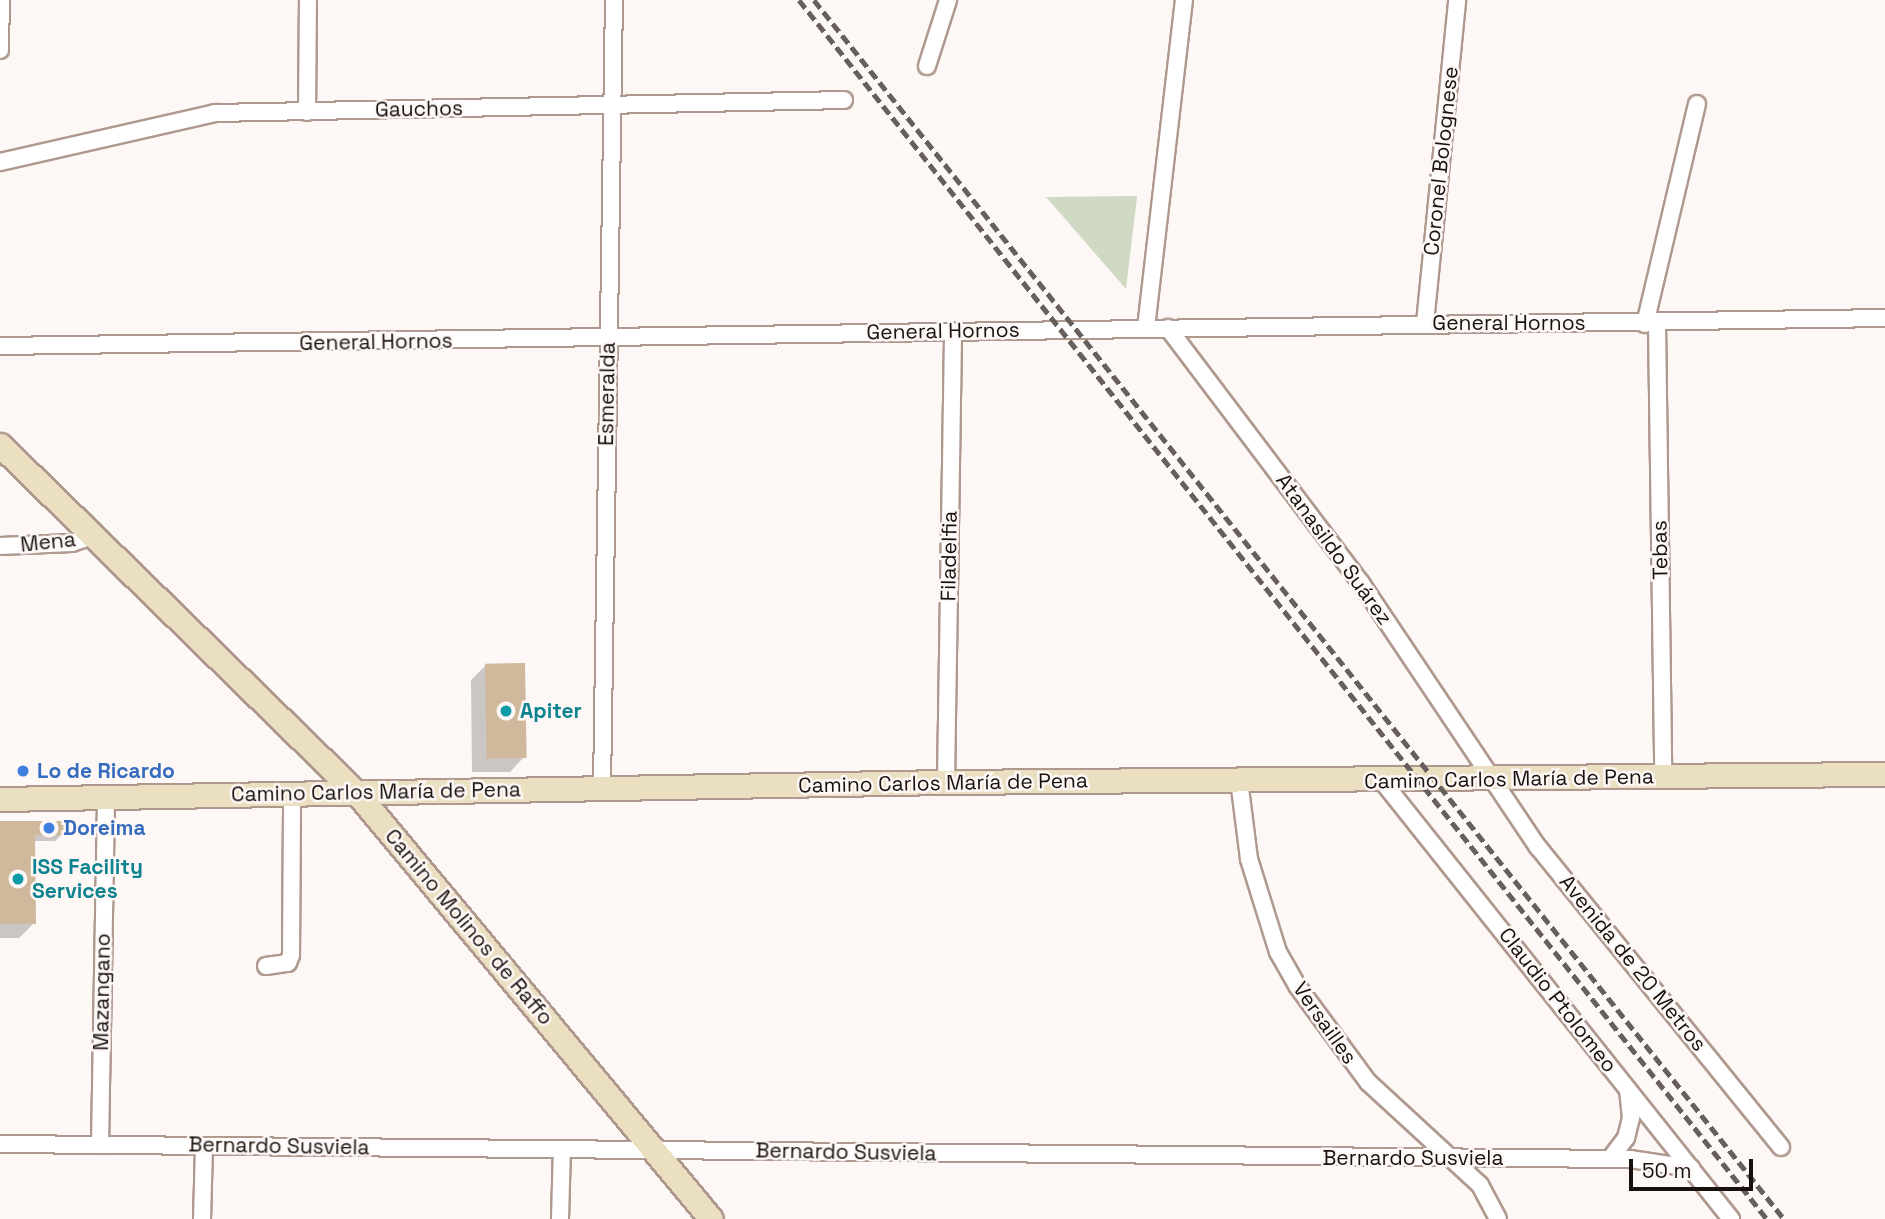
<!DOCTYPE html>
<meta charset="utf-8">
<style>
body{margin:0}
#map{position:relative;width:1885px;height:1219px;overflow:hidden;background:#fdf8f6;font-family:"Space Grotesk",sans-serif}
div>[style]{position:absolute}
.green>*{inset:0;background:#cfd9c3}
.shadow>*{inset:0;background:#0003}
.building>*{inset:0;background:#d0b89d;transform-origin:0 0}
.roads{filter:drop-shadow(2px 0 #af998f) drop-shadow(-2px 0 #af998f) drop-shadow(0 2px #af998f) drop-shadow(0 -2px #af998f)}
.street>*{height:16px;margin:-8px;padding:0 8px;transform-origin:8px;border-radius:8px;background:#fff}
.secondary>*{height:23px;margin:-11.5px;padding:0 11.5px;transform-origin:11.5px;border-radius:11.5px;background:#ebdfc1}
.rail>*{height:5px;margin-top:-2.5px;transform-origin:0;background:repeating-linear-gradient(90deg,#665f5c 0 10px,transparent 0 15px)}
.dots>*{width:19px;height:19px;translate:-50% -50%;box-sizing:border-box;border:4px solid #fdf8f6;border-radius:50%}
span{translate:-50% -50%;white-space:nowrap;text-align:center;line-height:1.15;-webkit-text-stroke:5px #fdf8f6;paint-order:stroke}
.street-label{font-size:21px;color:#19110e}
.culture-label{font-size:21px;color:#0d838f;font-weight:700}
.left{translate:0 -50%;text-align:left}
.shop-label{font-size:21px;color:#366cbe;font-weight:700}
.scale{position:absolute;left:1629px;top:1159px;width:124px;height:32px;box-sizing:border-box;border:4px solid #19110e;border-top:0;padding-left:9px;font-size:21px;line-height:24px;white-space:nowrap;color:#19110e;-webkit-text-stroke:5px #fdf8f6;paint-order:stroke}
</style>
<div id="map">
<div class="green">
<i style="clip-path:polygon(1137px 196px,1137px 197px,1126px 289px,1046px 197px)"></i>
</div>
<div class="shadow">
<i style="clip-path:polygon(486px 665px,524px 757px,510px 772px,472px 772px,471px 680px)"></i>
<i style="clip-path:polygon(0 823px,62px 834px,55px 841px,33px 841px,34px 923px,19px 938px,0 938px)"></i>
</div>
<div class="building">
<i style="left:525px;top:663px;width:95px;height:40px;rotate:89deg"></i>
<i style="clip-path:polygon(0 821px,64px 821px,64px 835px,35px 835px,36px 924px,0 924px)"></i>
</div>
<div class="roads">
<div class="street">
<i style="left:0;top:50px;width:50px;rotate:-88.9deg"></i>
<i style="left:927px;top:66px;width:69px;rotate:-72.3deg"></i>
<i style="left:307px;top:112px;width:112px;rotate:-89.5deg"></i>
<i style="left:0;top:162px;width:221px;rotate:-12.8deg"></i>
<i style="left:215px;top:113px;width:629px;rotate:-1.18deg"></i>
<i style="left:1425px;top:323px;width:325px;rotate:-84.3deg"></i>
<i style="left:1645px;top:324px;width:226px;rotate:-76.7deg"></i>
<i style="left:1657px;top:324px;width:452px;rotate:89.2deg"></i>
<i style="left:1146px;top:328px;width:330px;rotate:-83.4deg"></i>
<i style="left:1168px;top:328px;width:320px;rotate:52.9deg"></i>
<i style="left:1361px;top:583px;width:318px;rotate:56.2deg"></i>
<i style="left:1538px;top:847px;width:386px;rotate:51deg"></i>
<i style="left:0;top:346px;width:1885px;rotate:-0.85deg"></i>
<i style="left:0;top:546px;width:72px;rotate:-2.4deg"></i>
<i style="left:72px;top:543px;width:24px;rotate:-19deg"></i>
<i style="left:1239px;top:780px;width:80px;rotate:82.8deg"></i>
<i style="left:1249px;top:859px;width:97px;rotate:72.7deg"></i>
<i style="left:1278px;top:952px;width:40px;rotate:60.3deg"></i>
<i style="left:1298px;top:987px;width:118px;rotate:53.6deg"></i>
<i style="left:1368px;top:1082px;width:152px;rotate:42.6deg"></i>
<i style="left:1480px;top:1185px;width:38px;rotate:62deg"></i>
<i style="left:946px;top:782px;width:451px;rotate:-89.1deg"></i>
<i style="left:1383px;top:782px;width:559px;rotate:51.47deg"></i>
<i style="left:602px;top:788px;width:788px;rotate:-89.13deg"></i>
<i style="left:266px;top:966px;width:22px;rotate:-8deg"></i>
<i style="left:288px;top:963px;width:9px;rotate:-69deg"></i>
<i style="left:291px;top:955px;width:161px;rotate:-89.6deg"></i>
<i style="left:0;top:1144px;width:1630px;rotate:0.53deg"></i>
<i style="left:1630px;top:1159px;width:62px;rotate:8.4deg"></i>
<i style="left:100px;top:1145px;width:348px;rotate:-89deg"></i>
<i style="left:1610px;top:1159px;width:26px;rotate:-53deg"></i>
<i style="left:1626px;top:1138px;width:21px;rotate:-76deg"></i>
<i style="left:1631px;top:1118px;width:28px;rotate:-96deg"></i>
<i style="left:202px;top:1219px;width:73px;rotate:-88.4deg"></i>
<i style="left:560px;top:1219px;width:70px;rotate:-88.4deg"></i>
</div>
<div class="secondary">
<i style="left:0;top:445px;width:497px;rotate:44.3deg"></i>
<i style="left:356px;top:792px;width:555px;rotate:50.26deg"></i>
<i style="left:0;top:799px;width:946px;rotate:-1.03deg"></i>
<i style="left:946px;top:782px;width:939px;rotate:-0.49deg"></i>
</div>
</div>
<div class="rail">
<i style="left:799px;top:0;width:1557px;rotate:51.55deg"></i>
<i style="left:814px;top:0;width:1558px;rotate:51.49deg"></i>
</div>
<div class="dots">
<i style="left:506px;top:711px;background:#0f9aa8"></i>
<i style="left:23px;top:771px;background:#3f7fe0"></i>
<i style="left:49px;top:828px;background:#3f7fe0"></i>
<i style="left:18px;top:879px;background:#0f9aa8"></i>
</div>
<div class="street-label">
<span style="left:419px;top:109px;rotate:-1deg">Gauchos</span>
<span style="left:1441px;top:161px;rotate:-84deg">Coronel Bolognese</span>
<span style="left:1509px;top:323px">General Hornos</span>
<span style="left:943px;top:331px;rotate:-1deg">General Hornos</span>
<span style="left:376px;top:342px;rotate:-1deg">General Hornos</span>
<span style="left:607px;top:394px;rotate:-89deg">Esmeralda</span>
<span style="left:48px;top:542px;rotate:-6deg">Mena</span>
<span style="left:1334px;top:549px;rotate:54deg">Atanasildo Suárez</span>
<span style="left:1660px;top:550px;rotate:-91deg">Tebas</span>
<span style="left:949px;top:556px;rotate:-89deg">Filadelfia</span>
<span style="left:1509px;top:779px;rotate:-1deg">Camino Carlos María de Pena</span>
<span style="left:943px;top:783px;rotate:-1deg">Camino Carlos María de Pena</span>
<span style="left:376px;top:792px;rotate:-1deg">Camino Carlos María de Pena</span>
<span style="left:469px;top:927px;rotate:50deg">Camino Molinos de Raffo</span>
<span style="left:1633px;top:963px;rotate:51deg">Avenida de 20 Metros</span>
<span style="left:102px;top:992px;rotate:-89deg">Mazangano</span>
<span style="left:1558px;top:1000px;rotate:52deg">Claudio Ptolomeo</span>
<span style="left:1325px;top:1023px;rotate:55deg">Versailles</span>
<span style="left:279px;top:1146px;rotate:1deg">Bernardo Susviela</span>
<span style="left:846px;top:1152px;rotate:1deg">Bernardo Susviela</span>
<span style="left:1413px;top:1158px">Bernardo Susviela</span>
</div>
<div class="culture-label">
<span class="left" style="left:520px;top:711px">Apiter</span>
<span class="left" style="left:32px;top:879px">ISS Facility<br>Services</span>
</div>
<div class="shop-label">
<span class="left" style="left:37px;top:771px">Lo de Ricardo</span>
<span class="left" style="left:63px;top:828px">Doreima</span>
</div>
<div class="scale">50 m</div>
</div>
